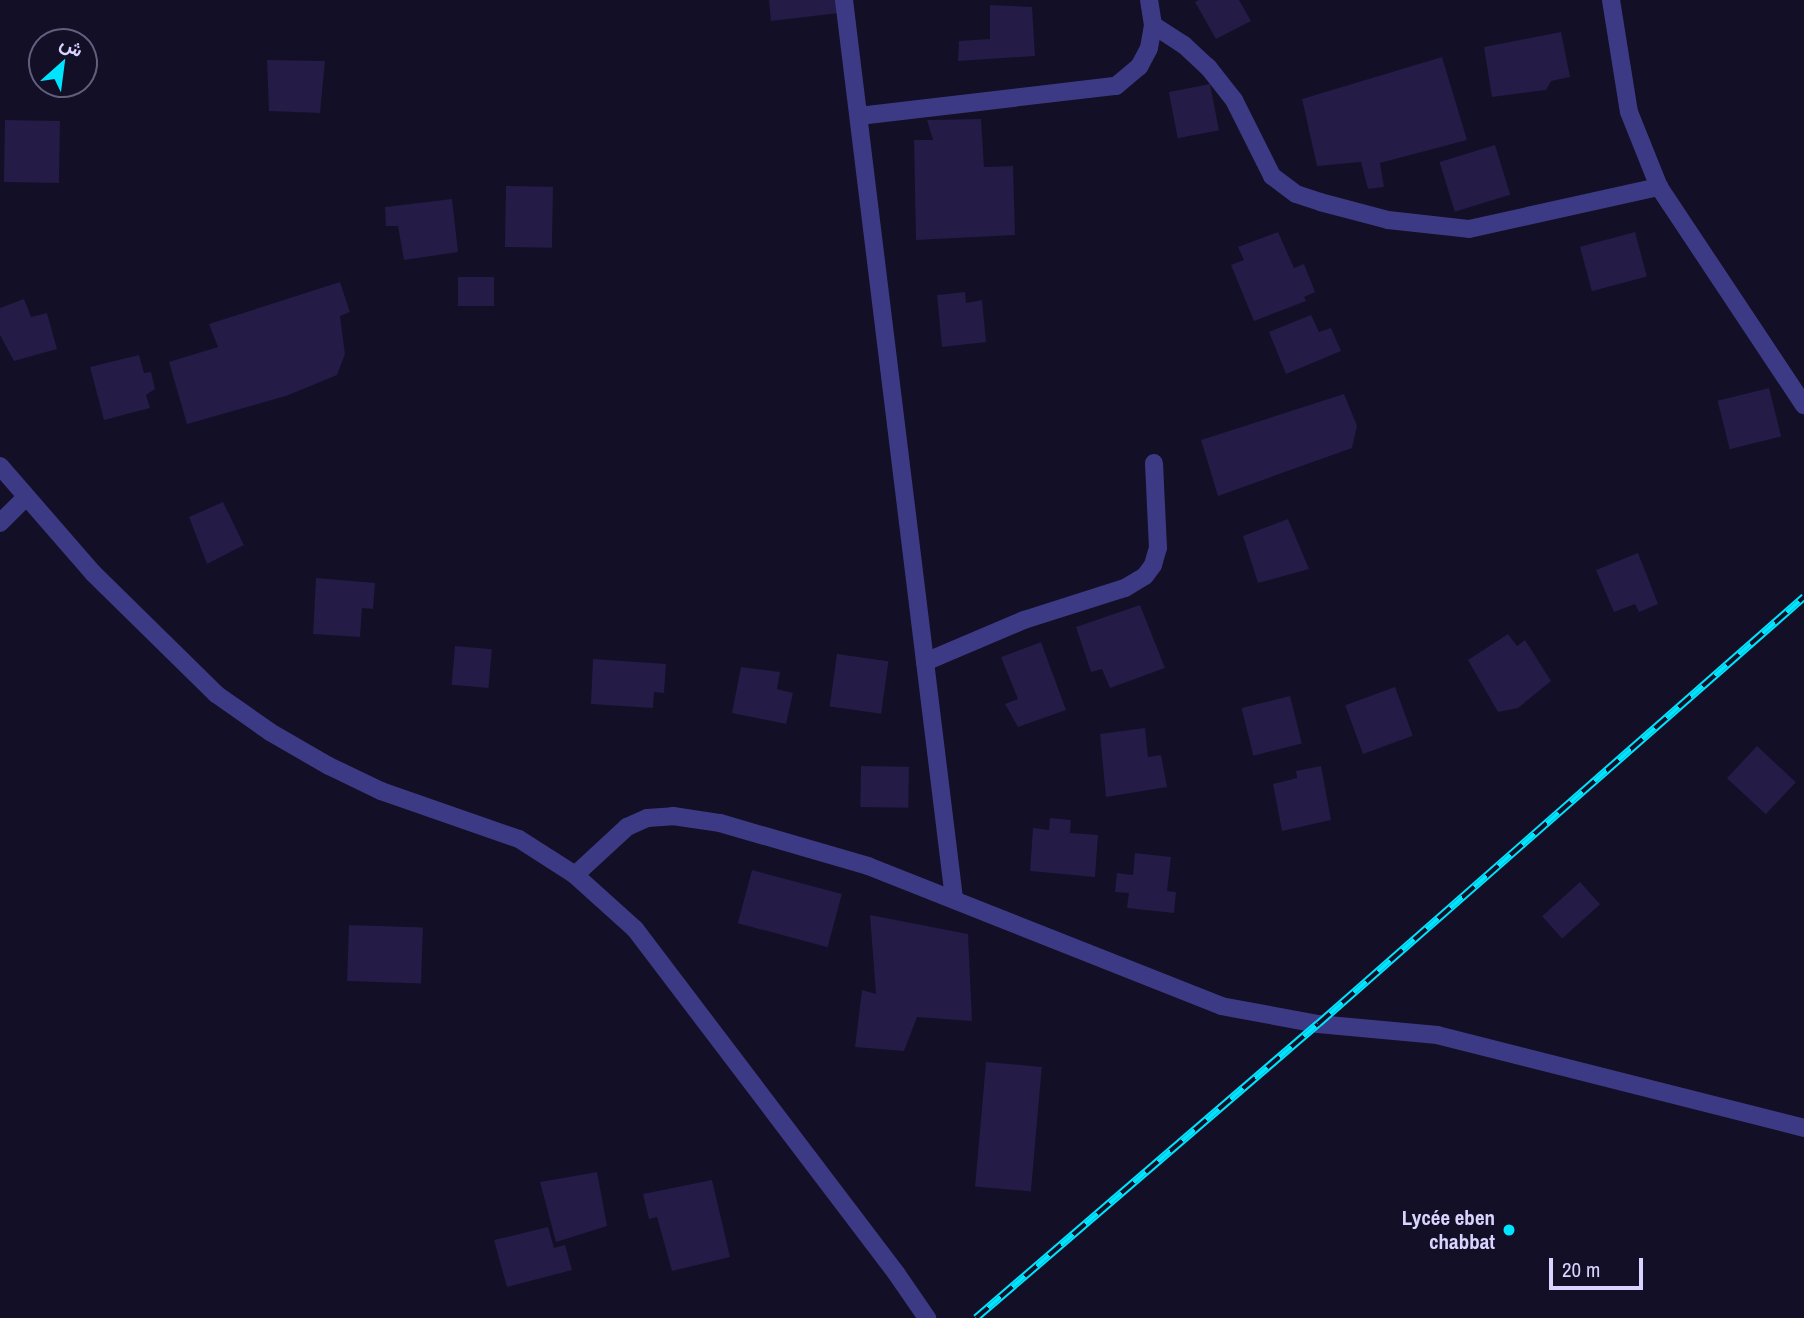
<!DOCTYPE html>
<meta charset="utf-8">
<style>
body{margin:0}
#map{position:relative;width:1804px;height:1318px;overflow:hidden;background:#130f26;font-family:"Archivo Narrow",Vazirmatn,sans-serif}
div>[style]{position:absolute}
.building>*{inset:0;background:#241b47;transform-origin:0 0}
.street>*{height:18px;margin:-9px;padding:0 9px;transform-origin:9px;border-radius:9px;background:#3d3a85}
.rail>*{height:8px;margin-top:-4px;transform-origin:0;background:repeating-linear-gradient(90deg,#130f26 0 16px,#00e5ff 0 32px);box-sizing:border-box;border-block:2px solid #00e5ff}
.dots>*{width:19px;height:19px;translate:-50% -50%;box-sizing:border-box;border:4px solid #130f26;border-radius:50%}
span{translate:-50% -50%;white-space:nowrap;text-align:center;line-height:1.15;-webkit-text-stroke:5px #130f26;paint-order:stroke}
.poi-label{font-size:21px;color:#d9d4ff;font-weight:700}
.right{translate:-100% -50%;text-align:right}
.north{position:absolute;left:28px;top:28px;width:70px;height:70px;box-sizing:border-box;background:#130f26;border:2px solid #625e7d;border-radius:50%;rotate:28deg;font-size:19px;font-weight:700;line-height:28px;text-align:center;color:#d9d4ff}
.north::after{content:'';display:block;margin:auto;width:24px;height:32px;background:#00e5ff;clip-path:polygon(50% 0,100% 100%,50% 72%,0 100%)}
.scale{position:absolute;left:1549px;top:1258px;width:94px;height:32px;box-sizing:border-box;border:4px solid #d9d4ff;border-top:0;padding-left:9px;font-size:21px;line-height:24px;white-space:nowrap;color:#d9d4ff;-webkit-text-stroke:5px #130f26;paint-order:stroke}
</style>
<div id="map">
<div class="building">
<i style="clip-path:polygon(769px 0,837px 0,839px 13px,771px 21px)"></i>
<i style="clip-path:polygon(1199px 0,1239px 0,1251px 21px,1216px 39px,1195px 2px)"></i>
<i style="clip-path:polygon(990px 5px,1032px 7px,1035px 56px,958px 61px,959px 41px,990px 39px)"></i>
<i style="clip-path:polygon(1561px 32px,1570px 77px,1551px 81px,1546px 90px,1492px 97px,1484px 47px)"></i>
<i style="clip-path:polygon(1442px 57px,1467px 140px,1380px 163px,1384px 187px,1368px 189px,1361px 162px,1317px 166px,1302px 99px)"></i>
<i style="clip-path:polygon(267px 60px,325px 61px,320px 113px,269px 111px)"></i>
<i style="left:1210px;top:84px;width:47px;height:42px;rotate:79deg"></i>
<i style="clip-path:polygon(981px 119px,984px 167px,1013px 166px,1015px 235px,916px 240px,914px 140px,933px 140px,927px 120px)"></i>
<i style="left:5px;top:120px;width:55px;height:62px;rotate:1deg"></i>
<i style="left:1495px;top:145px;width:52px;height:58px;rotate:73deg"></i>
<i style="left:506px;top:186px;width:47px;height:61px;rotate:1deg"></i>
<i style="clip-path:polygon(452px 199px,458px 252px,404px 260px,398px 226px,386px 226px,385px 207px)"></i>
<i style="clip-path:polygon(1278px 232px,1294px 268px,1304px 264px,1315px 292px,1304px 297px,1306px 301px,1254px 321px,1231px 265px,1244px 260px,1238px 247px)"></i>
<i style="left:1635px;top:232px;width:46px;height:57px;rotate:75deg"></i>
<i style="left:458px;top:277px;width:36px;height:29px"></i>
<i style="clip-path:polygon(340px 282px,350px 312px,340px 316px,345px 354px,337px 375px,286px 396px,187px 424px,169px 362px,218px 347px,209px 324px)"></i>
<i style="clip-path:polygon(965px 292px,966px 303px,982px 300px,986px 342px,942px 347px,937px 295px)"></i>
<i style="clip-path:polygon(24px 299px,31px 317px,47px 313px,57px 349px,14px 361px,0 335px,0 308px)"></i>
<i style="clip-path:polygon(1311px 315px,1319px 332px,1331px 328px,1341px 351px,1286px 374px,1269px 332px)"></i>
<i style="clip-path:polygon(139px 355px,144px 373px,151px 372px,155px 389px,146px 395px,150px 408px,104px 420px,90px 367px)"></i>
<i style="left:1769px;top:388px;width:50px;height:53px;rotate:76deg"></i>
<i style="clip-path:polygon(1344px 394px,1357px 426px,1352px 448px,1218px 496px,1201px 440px)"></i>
<i style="clip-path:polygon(223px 502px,244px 545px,207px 564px,189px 517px)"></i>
<i style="clip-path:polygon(1288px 519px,1309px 569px,1258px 583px,1243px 536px)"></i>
<i style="clip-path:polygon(1638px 553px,1658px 604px,1639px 612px,1635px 604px,1614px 612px,1596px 570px)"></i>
<i style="clip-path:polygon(316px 578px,375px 583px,373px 609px,362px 608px,360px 637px,313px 634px)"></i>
<i style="clip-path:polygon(1140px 605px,1165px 668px,1110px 688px,1102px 669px,1091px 672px,1076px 627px)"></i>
<i style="clip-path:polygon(1508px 634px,1517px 646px,1525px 640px,1551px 681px,1518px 708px,1498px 712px,1468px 660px)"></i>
<i style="clip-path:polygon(1041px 642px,1066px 710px,1018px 727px,1005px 704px,1018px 699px,1001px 657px)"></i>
<i style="left:455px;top:646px;width:37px;height:39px;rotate:5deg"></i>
<i style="left:837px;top:654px;width:52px;height:53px;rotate:8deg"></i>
<i style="clip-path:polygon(593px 659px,666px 664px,664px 693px,654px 692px,653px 708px,591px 704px)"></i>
<i style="clip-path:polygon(741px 667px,780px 672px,777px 689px,793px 693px,786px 724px,732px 713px)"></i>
<i style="left:1395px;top:687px;width:52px;height:53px;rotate:70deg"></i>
<i style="left:1290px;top:696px;width:49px;height:50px;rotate:76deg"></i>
<i style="clip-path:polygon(1145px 728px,1148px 757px,1161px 755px,1167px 787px,1106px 797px,1100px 734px)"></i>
<i style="left:1757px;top:746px;width:53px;height:44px;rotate:43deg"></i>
<i style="left:861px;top:766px;width:48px;height:41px;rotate:1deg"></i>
<i style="clip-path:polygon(1321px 766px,1331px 820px,1282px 831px,1273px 784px,1297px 778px,1296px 771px)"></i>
<i style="clip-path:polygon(1050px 818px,1071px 820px,1070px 833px,1098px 835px,1095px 877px,1030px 871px,1033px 828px,1049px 830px)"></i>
<i style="clip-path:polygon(1135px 853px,1171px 857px,1167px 891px,1176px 892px,1174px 913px,1127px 908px,1129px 893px,1115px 892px,1117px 873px,1133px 875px)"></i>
<i style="left:752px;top:870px;width:93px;height:55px;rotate:15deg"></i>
<i style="left:1580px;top:882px;width:30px;height:51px;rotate:48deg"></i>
<i style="clip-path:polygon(870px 915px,968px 934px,972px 1021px,917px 1017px,904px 1051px,855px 1047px,862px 990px,876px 994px)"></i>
<i style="left:349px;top:925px;width:74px;height:56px;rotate:2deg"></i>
<i style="left:986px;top:1062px;width:56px;height:125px;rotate:5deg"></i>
<i style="clip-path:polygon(597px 1172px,607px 1226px,556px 1242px,540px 1182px)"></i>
<i style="clip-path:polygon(712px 1180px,730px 1257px,672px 1271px,657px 1217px,649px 1219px,643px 1194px)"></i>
<i style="clip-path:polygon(548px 1227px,554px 1248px,565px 1245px,572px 1270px,507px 1287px,494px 1240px)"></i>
</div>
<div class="street">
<i style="left:844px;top:0;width:906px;rotate:83.02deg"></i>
<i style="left:1611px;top:0;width:113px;rotate:80.9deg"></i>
<i style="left:1629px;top:112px;width:81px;rotate:68.2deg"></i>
<i style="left:1659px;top:187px;width:262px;rotate:56.4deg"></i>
<i style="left:1153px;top:25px;width:37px;rotate:33deg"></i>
<i style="left:1184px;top:45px;width:33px;rotate:43deg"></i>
<i style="left:1208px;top:67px;width:42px;rotate:51.8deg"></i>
<i style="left:1234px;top:100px;width:85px;rotate:63.4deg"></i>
<i style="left:1272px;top:176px;width:30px;rotate:37deg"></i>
<i style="left:1296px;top:194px;width:25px;rotate:18deg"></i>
<i style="left:1320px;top:202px;width:70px;rotate:14.8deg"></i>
<i style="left:1388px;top:220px;width:81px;rotate:6.3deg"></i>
<i style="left:1469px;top:229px;width:195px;rotate:-12.5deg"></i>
<i style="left:859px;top:116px;width:259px;rotate:-6.7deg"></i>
<i style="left:1116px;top:86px;width:30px;rotate:-40deg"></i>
<i style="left:1139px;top:67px;width:21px;rotate:-62deg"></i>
<i style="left:1149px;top:48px;width:23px;rotate:-80deg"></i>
<i style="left:1153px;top:25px;width:25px;rotate:-99deg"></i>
<i style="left:0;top:466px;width:142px;rotate:49deg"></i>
<i style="left:93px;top:573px;width:173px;rotate:44.5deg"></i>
<i style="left:216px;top:694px;width:66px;rotate:35.1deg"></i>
<i style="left:270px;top:732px;width:68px;rotate:30deg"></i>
<i style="left:329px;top:766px;width:58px;rotate:25.7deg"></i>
<i style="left:381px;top:791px;width:146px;rotate:19.2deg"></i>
<i style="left:519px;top:839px;width:67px;rotate:32.7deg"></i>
<i style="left:575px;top:875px;width:81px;rotate:42deg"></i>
<i style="left:635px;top:929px;width:432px;rotate:52.8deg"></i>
<i style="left:896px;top:1273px;width:55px;rotate:55.4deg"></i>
<i style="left:0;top:523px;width:37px;rotate:-45deg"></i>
<i style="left:925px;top:662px;width:108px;rotate:-23deg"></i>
<i style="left:1024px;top:620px;width:106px;rotate:-17.6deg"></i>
<i style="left:1125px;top:588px;width:23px;rotate:-31deg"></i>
<i style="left:1145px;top:576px;width:14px;rotate:-54deg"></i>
<i style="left:1153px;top:565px;width:18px;rotate:-74deg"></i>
<i style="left:1158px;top:548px;width:85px;rotate:-92.7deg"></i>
<i style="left:575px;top:875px;width:71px;rotate:-42.7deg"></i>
<i style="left:627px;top:827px;width:22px;rotate:-24deg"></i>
<i style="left:647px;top:818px;width:26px;rotate:-4deg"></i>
<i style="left:673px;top:816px;width:48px;rotate:8.5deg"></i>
<i style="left:720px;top:823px;width:154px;rotate:16.2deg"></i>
<i style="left:868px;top:866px;width:380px;rotate:21.6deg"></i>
<i style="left:1221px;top:1006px;width:99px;rotate:10.5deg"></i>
<i style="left:1318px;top:1024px;width:120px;rotate:5.3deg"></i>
<i style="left:1437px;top:1035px;width:379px;rotate:14.2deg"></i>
</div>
<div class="rail">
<i style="left:976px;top:1318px;width:451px;rotate:-40.7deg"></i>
<i style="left:1318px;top:1024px;width:647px;rotate:-41.3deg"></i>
</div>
<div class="dots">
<i style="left:1509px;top:1230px;background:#00e5ff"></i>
</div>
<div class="poi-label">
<span class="right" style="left:1495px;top:1230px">Lycée eben<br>chabbat</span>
</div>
<div class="north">ش</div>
<div class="scale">20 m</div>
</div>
